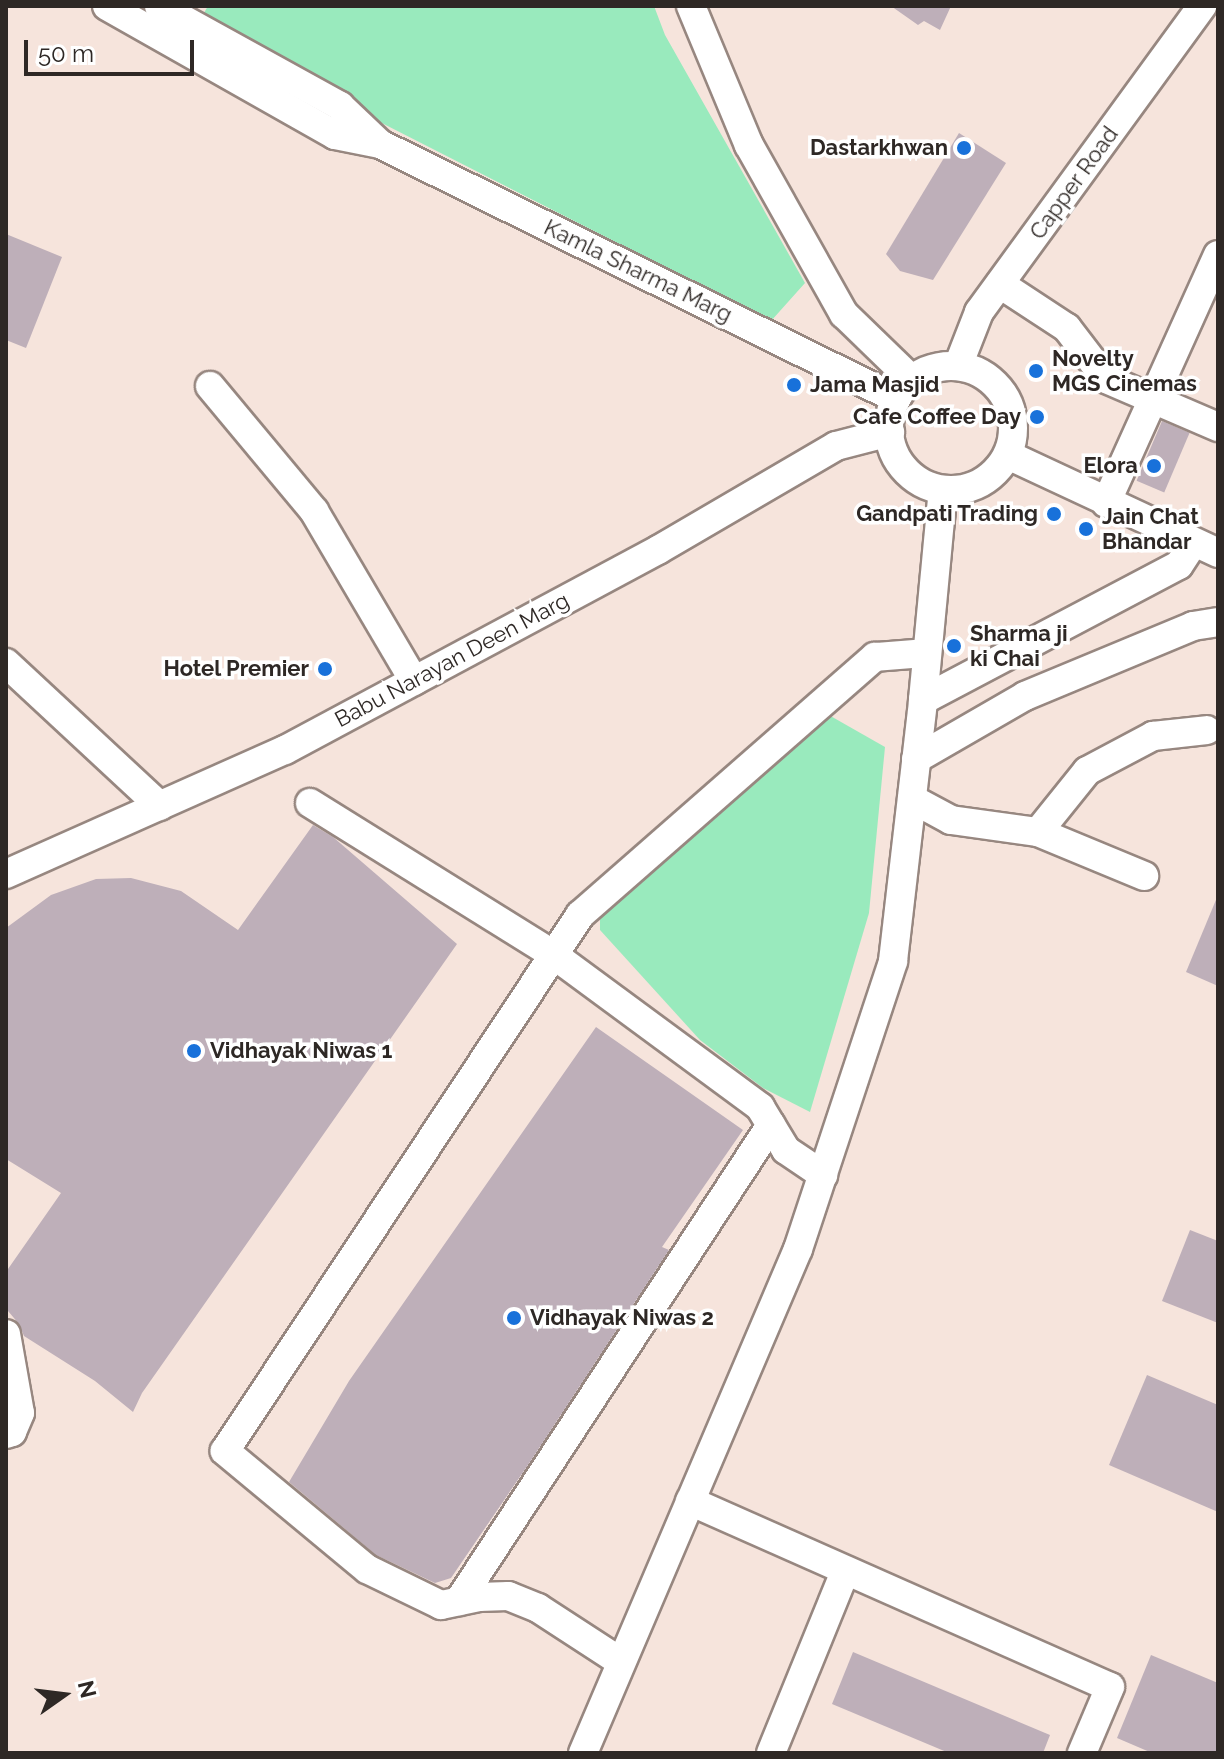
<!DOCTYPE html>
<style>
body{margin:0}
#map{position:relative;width:1224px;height:1759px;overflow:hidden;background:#f6e4dc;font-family:Raleway,sans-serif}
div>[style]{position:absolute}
.green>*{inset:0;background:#99eabd}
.building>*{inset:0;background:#beafb9;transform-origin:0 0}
.roads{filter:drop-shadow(2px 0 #978780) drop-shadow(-2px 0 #978780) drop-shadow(0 2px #978780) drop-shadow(0 -2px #978780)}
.minor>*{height:28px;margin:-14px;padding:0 14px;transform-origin:14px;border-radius:14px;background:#fff}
.minor>.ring{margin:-14px;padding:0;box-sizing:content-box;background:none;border:28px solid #fff;border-radius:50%}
.dots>*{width:22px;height:22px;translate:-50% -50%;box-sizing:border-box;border:4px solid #fff;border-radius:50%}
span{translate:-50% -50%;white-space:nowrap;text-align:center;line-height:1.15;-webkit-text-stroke:7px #fff;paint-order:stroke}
.poi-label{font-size:22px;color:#2e2825;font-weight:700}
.right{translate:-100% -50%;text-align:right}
.left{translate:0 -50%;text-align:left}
.street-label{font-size:22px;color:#2e2825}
.frame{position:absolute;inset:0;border:8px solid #2e2825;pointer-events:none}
.north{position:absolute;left:24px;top:1655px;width:80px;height:80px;-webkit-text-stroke:6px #fff;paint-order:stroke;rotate:76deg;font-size:22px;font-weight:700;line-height:32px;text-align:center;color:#2e2825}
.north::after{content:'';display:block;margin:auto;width:28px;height:36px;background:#2e2825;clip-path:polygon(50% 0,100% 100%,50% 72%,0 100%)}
.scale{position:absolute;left:24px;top:40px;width:170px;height:36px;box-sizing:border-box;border:4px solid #2e2825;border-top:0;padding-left:10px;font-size:24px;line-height:28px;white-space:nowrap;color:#2e2825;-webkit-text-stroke:6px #fff;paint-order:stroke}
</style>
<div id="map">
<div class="green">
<i style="clip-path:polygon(208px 6px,654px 6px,665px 35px,805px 283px,771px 321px,195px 28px)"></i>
<i style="clip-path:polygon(827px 714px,885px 747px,869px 913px,810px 1112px,763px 1088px,700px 1040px,600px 930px,600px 913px)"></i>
</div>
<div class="building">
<i style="clip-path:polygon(891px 6px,951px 6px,940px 30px,924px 21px,918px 25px)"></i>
<i style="clip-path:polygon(959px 133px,1006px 163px,933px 280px,900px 271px,886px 254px)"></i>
<i style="clip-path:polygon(6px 234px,62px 257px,26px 348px,6px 340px)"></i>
<i style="left:1162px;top:421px;width:30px;height:65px;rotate:23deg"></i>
<i style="clip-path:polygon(313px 825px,333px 837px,457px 944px,142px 1393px,133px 1412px,95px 1381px,24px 1336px,19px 1324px,8px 1311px,8px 1269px,61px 1193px,6px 1159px,6px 928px,51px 895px,96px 879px,131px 878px,181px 891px,238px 930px)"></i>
<i style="clip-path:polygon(1218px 895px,1218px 986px,1186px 972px)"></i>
<i style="clip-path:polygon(596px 1027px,743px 1130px,662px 1247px,669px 1250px,528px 1465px,451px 1578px,435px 1583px,376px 1555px,289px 1482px,349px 1381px)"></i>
<i style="clip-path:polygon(1190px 1230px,1218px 1241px,1218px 1323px,1162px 1301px)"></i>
<i style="clip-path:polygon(1147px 1375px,1218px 1405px,1218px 1512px,1109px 1465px)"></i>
<i style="clip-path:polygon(853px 1652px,1050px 1735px,1043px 1753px,949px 1753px,832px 1704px)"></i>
<i style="clip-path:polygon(1151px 1655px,1218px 1683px,1218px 1753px,1152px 1753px,1117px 1738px)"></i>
</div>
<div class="roads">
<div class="minor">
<i style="left:107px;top:6px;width:262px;rotate:29.5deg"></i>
<i style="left:335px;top:135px;width:46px;rotate:11.3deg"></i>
<i style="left:380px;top:144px;width:576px;rotate:26.25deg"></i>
<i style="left:159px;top:6px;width:207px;rotate:28.9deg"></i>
<i style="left:340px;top:106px;width:54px;rotate:43.5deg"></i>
<i style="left:691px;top:6px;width:151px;rotate:67.4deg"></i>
<i style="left:749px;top:145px;width:194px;rotate:60.7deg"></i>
<i style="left:844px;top:314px;width:95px;rotate:44.1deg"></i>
<i style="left:1000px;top:284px;width:80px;rotate:33.3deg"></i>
<i style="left:1067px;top:328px;width:64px;rotate:52.6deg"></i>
<i style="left:1106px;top:379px;width:122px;rotate:23.2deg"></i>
<i style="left:958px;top:366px;width:58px;rotate:-68.7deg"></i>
<i style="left:979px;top:312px;width:379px;rotate:-53.9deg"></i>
<i class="ring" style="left:889px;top:366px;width:96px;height:96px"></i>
<i style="left:210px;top:386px;width:163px;rotate:50.2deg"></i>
<i style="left:314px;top:511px;width:197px;rotate:59.5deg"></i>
<i style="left:1008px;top:455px;width:232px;rotate:25deg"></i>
<i style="left:1106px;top:503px;width:272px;rotate:-65.7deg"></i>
<i style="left:6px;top:663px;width:210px;rotate:42.9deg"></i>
<i style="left:923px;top:700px;width:289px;rotate:-27.8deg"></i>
<i style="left:1179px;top:565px;width:27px;rotate:-57deg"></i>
<i style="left:916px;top:759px;width:126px;rotate:-30deg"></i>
<i style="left:1025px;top:696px;width:182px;rotate:-22.6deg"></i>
<i style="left:1193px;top:626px;width:25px;rotate:-9deg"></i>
<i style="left:912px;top:799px;width:44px;rotate:28.3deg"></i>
<i style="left:951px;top:820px;width:88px;rotate:7.9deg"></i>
<i style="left:1038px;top:832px;width:115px;rotate:22.5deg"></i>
<i style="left:310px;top:803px;width:287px;rotate:31.9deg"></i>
<i style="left:554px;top:955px;width:256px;rotate:36.4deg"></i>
<i style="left:760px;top:1107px;width:50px;rotate:58.8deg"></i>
<i style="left:786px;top:1150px;width:45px;rotate:34deg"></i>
<i style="left:1038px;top:832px;width:78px;rotate:-51.2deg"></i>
<i style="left:1087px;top:771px;width:75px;rotate:-27.9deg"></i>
<i style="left:1153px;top:736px;width:54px;rotate:-6.3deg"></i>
<i style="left:6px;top:874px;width:305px;rotate:-24deg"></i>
<i style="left:285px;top:750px;width:423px;rotate:-28.2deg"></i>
<i style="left:658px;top:550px;width:206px;rotate:-30.3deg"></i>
<i style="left:836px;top:446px;width:56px;rotate:-14.5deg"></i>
<i style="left:6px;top:1334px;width:80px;rotate:80deg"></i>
<i style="left:20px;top:1413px;width:21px;rotate:113deg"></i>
<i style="left:12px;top:1432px;width:6px;rotate:162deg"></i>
<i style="left:690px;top:1501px;width:459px;rotate:23.9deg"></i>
<i style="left:1110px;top:1687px;width:72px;rotate:113deg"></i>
<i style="left:459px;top:1601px;width:569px;rotate:-56.76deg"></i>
<i style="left:621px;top:1662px;width:99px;rotate:-147deg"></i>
<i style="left:538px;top:1608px;width:32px;rotate:-158deg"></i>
<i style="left:508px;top:1596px;width:29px;rotate:178deg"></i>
<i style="left:479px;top:1597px;width:39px;rotate:168deg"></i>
<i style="left:441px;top:1605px;width:82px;rotate:-154.1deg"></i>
<i style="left:367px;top:1569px;width:185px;rotate:-140.3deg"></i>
<i style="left:225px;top:1451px;width:643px;rotate:-56.48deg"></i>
<i style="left:580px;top:915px;width:392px;rotate:-41.2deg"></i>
<i style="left:875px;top:657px;width:51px;rotate:-4.5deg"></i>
<i style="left:583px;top:1753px;width:548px;rotate:-66.9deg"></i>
<i style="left:798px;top:1249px;width:303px;rotate:-71.7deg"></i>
<i style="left:893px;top:961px;width:263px;rotate:-83.4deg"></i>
<i style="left:923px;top:700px;width:211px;rotate:-84.6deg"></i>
<i style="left:771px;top:1753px;width:196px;rotate:-67.8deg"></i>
</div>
</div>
<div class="dots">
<i style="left:964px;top:148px;background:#1871da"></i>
<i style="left:1036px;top:371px;background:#1871da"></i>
<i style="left:794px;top:385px;background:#1871da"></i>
<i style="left:1037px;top:417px;background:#1871da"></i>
<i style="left:1154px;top:466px;background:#1871da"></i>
<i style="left:1054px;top:514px;background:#1871da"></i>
<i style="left:1086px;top:529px;background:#1871da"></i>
<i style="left:954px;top:646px;background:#1871da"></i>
<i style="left:325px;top:669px;background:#1871da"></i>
<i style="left:194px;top:1051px;background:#1871da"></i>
<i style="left:514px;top:1318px;background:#1871da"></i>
</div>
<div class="poi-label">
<span class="right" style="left:948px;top:148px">Dastarkhwan</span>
<span class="left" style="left:1052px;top:371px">Novelty<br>MGS Cinemas</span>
<span class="left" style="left:810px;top:385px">Jama Masjid</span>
<span class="right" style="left:1021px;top:417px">Cafe Coffee Day</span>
<span class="right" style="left:1138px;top:466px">Elora</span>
<span class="right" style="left:1038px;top:514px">Gandpati Trading</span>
<span class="left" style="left:1102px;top:529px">Jain Chat<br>Bhandar</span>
<span class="left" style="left:970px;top:646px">Sharma ji<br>ki Chai</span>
<span class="right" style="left:309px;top:669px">Hotel Premier</span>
<span class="left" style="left:210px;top:1051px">Vidhayak Niwas 1</span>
<span class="left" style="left:530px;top:1318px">Vidhayak Niwas 2</span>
</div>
<div class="street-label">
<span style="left:1074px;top:183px;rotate:-54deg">Capper Road</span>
<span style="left:638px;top:271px;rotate:26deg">Kamla Sharma Marg</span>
<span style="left:452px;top:660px;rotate:-28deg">Babu Narayan Deen Marg</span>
</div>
<div class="frame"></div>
<div class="north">N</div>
<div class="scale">50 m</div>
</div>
